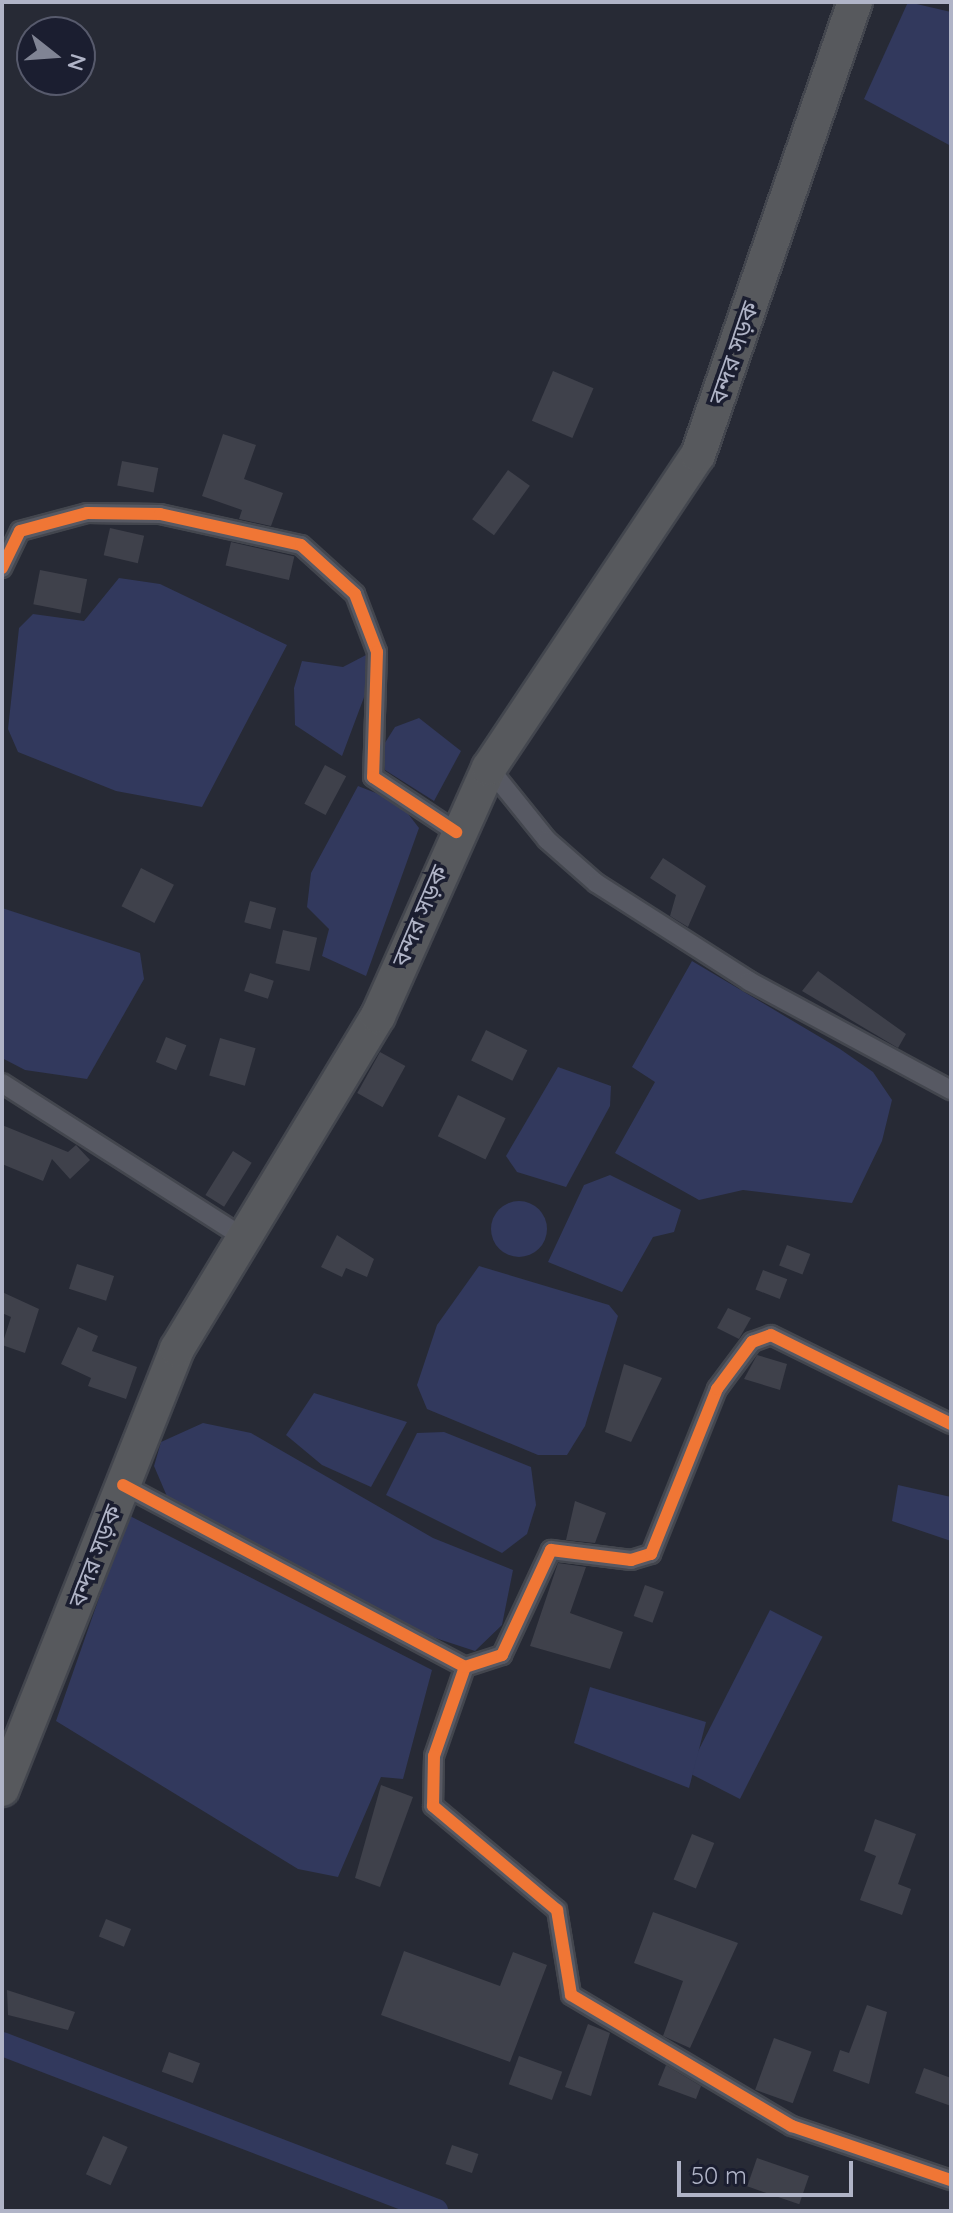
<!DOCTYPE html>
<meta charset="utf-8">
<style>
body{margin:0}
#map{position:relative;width:953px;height:2213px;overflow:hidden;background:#272a35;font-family:Quicksand,"Noto Sans Bengali",sans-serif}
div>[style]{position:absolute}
.water>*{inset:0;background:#32395d;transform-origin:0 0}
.round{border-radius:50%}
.canal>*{height:24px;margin:-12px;padding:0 12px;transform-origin:12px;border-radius:12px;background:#32395d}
.building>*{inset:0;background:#3f414b;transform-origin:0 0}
.roads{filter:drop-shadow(2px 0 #43464e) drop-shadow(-2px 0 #43464e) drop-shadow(0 2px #43464e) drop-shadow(0 -2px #43464e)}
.street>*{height:18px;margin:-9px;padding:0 9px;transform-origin:9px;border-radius:9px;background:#575963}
.highway>*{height:34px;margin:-17px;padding:0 17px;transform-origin:17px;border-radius:17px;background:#57595d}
.cycleway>*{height:12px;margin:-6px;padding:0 6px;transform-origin:6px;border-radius:6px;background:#f07635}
span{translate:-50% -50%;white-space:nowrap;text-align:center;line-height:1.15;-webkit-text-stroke:7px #1b1e30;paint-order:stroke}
.street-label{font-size:24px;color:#b0b4c7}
.frame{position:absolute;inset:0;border:4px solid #b0b4c7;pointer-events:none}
.north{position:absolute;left:16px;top:16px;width:80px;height:80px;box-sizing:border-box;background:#1b1e30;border:2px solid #575a6c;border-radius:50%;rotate:107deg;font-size:22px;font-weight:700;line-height:32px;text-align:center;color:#b0b4c7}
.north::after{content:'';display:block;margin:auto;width:28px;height:36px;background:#808494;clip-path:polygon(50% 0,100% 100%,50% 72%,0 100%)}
.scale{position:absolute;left:677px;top:2161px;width:176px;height:36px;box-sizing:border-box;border:4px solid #b0b4c7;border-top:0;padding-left:10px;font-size:24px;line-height:28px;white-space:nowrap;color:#b0b4c7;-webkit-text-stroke:6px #1b1e30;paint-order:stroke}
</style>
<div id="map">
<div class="water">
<i style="clip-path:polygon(908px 2px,951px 12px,951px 146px,864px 99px)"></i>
<i style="clip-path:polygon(119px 578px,160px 584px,287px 645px,202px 807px,116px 791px,18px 752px,8px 729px,19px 628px,33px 614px,84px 621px)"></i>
<i style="clip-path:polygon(366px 655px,369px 684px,342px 756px,295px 725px,294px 688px,302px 661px,343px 667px)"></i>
<i style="clip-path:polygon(419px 718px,461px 751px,434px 801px,385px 770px,381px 749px,395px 727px)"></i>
<i style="clip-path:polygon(358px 786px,399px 802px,419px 828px,366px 976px,322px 956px,329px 929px,307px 907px,311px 873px)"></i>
<i style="clip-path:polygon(2px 908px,140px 953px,144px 979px,87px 1079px,25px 1070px,2px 1058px)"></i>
<i style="clip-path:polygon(692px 961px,840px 1049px,873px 1072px,892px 1100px,882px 1141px,852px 1203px,743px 1190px,699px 1200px,615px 1153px,655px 1082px,632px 1067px)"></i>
<i style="clip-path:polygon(558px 1067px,611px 1086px,610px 1106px,566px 1187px,517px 1172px,506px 1156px)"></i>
<i style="clip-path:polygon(610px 1175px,681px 1210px,674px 1232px,653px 1237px,622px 1292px,548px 1262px,584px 1185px)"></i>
<i class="round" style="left:491px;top:1201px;width:56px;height:56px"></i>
<i style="clip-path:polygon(479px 1266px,609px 1305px,618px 1316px,585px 1426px,567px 1455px,538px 1455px,427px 1409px,417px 1385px,437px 1325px)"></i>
<i style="clip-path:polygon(314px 1393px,407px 1422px,371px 1487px,322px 1465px,286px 1435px)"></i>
<i style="clip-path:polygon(203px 1423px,251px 1433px,433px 1538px,513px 1570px,502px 1625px,475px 1651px,420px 1633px,169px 1501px,154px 1466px,161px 1442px)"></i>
<i style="clip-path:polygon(444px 1432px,531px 1467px,536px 1505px,527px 1534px,502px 1553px,386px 1495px,417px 1433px)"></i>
<i style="clip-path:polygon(898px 1485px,951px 1497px,951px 1541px,892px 1521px)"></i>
<i style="clip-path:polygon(128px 1515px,432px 1670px,403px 1779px,381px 1777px,338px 1877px,298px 1869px,56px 1721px)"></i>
<i style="left:770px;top:1610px;width:59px;height:182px;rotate:27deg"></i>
<i style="clip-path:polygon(590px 1687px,706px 1722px,689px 1788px,574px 1743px)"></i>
</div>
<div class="canal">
<i style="left:2px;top:2044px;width:465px;rotate:21deg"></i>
</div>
<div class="building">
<i style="left:553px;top:371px;width:44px;height:54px;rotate:23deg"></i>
<i style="clip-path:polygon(223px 434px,256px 445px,244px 479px,283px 493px,271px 526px,239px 519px,242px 510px,202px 496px)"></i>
<i style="left:122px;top:461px;width:37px;height:25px;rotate:11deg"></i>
<i style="left:508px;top:470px;width:27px;height:61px;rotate:36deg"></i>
<i style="left:110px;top:528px;width:35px;height:28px;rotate:13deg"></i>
<i style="left:231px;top:542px;width:65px;height:24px;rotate:13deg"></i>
<i style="left:40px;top:570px;width:48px;height:35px;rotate:11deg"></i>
<i style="left:325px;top:765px;width:24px;height:44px;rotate:28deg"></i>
<i style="clip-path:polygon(663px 858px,706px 886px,688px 927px,670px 916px,676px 895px,650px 878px)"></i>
<i style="left:141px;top:868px;width:37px;height:43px;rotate:27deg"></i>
<i style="left:250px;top:901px;width:27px;height:22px;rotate:15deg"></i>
<i style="left:283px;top:930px;width:35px;height:34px;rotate:13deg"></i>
<i style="clip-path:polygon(818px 971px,906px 1034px,898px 1048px,802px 991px)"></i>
<i style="left:250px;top:973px;width:25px;height:19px;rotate:18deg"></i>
<i style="left:486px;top:1030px;width:46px;height:34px;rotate:26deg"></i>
<i style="left:166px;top:1037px;width:22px;height:27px;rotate:22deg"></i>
<i style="left:220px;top:1038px;width:37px;height:39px;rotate:16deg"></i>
<i style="left:380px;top:1052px;width:29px;height:47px;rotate:29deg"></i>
<i style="left:458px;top:1095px;width:53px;height:46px;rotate:26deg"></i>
<i style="clip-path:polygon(2px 1125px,68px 1152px,76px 1145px,90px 1160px,70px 1179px,52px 1159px,43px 1181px,2px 1164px)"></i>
<i style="left:233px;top:1151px;width:22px;height:52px;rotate:32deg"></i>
<i style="clip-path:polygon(337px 1235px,374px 1259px,367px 1277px,346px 1268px,342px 1277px,321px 1267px)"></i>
<i style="left:787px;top:1245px;width:25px;height:22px;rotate:21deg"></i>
<i style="left:77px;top:1264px;width:39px;height:26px;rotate:18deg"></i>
<i style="left:763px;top:1270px;width:26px;height:21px;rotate:21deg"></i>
<i style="clip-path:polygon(2px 1292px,39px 1309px,25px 1353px,2px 1345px,11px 1317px,2px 1313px)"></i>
<i style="clip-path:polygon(728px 1308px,751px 1318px,739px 1339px,717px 1328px)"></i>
<i style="clip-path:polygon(78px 1327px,98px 1336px,92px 1351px,137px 1367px,126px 1399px,88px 1386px,91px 1378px,61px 1364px)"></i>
<i style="clip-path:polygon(757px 1355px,787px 1364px,780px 1390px,744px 1379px)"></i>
<i style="clip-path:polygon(624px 1364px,662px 1378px,631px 1442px,605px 1432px)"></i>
<i style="clip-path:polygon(575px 1501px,606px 1513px,595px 1543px,566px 1540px)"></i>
<i style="clip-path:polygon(558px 1563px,586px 1567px,570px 1613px,623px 1632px,610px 1669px,530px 1646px)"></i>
<i style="left:645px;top:1585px;width:20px;height:33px;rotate:20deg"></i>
<i style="clip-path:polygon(381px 1785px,413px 1797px,380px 1887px,355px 1878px)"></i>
<i style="clip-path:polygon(875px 1819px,916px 1834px,898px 1884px,911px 1889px,902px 1915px,860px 1900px,876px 1856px,864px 1851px)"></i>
<i style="left:692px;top:1834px;width:24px;height:49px;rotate:22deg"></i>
<i style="clip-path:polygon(653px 1912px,738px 1943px,690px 2048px,663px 2036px,683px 1981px,634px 1963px)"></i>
<i style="left:106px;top:1919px;width:27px;height:19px;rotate:22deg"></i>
<i style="clip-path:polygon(404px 1951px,500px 1986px,513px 1952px,547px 1965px,510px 2062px,381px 2015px)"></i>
<i style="clip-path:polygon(7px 1990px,75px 2012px,68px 2030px,8px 2015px)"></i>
<i style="clip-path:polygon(867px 2005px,887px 2012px,869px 2084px,833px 2071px,840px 2050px,849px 2053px)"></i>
<i style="clip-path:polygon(588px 2024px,610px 2033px,591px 2096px,565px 2087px)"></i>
<i style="left:774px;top:2038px;width:40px;height:55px;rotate:20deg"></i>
<i style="left:169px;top:2052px;width:33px;height:21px;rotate:20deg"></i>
<i style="left:519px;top:2056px;width:46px;height:30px;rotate:20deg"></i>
<i style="clip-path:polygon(666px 2065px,701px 2086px,696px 2099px,658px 2085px)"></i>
<i style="clip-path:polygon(924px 2068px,951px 2078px,951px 2106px,915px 2093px)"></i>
<i style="left:103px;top:2136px;width:27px;height:42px;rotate:24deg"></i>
<i style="left:452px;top:2145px;width:28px;height:20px;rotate:19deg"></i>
<i style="left:757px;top:2158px;width:55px;height:30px;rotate:19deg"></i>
</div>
<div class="roads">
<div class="street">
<i style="left:2px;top:568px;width:41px;rotate:-64.1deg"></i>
<i style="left:20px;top:531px;width:69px;rotate:-15deg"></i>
<i style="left:87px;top:513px;width:73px;rotate:0.8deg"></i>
<i style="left:160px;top:514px;width:144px;rotate:12.4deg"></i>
<i style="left:301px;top:545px;width:73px;rotate:42.2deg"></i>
<i style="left:355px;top:594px;width:62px;rotate:69.2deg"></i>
<i style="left:377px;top:652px;width:125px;rotate:91.8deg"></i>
<i style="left:373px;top:777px;width:100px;rotate:33.5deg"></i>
<i style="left:489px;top:768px;width:92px;rotate:51.1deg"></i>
<i style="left:547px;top:840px;width:65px;rotate:41.3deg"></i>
<i style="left:596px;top:883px;width:182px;rotate:32.6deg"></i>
<i style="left:749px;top:981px;width:230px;rotate:28.4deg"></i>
<i style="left:2px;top:1083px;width:290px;rotate:32.6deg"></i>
<i style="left:123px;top:1485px;width:387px;rotate:28deg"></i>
<i style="left:465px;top:1667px;width:94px;rotate:109.2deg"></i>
<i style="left:434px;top:1756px;width:50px;rotate:91.1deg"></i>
<i style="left:433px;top:1806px;width:162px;rotate:40deg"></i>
<i style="left:557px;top:1910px;width:86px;rotate:80.6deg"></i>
<i style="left:571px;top:1995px;width:257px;rotate:30.7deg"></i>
<i style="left:792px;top:2126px;width:168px;rotate:18.8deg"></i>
<i style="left:465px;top:1667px;width:39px;rotate:-18deg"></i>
<i style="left:502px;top:1655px;width:116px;rotate:-65deg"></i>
<i style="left:551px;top:1550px;width:81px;rotate:7.1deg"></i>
<i style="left:631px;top:1560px;width:21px;rotate:-17deg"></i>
<i style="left:651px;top:1554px;width:178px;rotate:-68.2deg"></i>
<i style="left:717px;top:1389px;width:59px;rotate:-53.3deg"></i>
<i style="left:752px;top:1342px;width:20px;rotate:-20deg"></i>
<i style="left:771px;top:1335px;width:201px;rotate:26.3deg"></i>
</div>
<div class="highway">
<i style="left:2px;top:1789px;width:474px;rotate:-68.3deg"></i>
<i style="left:177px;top:1349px;width:389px;rotate:-58.9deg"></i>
<i style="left:378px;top:1016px;width:272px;rotate:-65.9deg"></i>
<i style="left:489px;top:768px;width:376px;rotate:-56.3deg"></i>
<i style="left:698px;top:455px;width:479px;rotate:-70.9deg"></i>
</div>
</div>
<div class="cycleway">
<i style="left:2px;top:568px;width:41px;rotate:-64.1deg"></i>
<i style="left:20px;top:531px;width:69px;rotate:-15deg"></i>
<i style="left:87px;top:513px;width:73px;rotate:0.8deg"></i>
<i style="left:160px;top:514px;width:144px;rotate:12.4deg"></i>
<i style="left:301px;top:545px;width:73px;rotate:42.2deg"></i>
<i style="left:355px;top:594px;width:62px;rotate:69.2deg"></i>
<i style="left:377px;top:652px;width:125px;rotate:91.8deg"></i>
<i style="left:373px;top:777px;width:100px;rotate:33.5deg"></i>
<i style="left:123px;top:1485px;width:387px;rotate:28deg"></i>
<i style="left:465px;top:1667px;width:94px;rotate:109.2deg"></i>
<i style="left:434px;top:1756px;width:50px;rotate:91.1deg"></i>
<i style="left:433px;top:1806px;width:162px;rotate:40deg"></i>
<i style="left:557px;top:1910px;width:86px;rotate:80.6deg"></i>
<i style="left:571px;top:1995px;width:257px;rotate:30.7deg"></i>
<i style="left:792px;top:2126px;width:168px;rotate:18.8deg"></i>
<i style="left:465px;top:1667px;width:39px;rotate:-18deg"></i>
<i style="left:502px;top:1655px;width:116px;rotate:-65deg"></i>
<i style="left:551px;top:1550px;width:81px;rotate:7.1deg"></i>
<i style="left:631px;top:1560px;width:21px;rotate:-17deg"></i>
<i style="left:651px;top:1554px;width:178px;rotate:-68.2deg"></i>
<i style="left:717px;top:1389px;width:59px;rotate:-53.3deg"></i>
<i style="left:752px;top:1342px;width:20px;rotate:-20deg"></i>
<i style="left:771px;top:1335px;width:201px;rotate:26.3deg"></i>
</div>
<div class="street-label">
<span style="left:734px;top:353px;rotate:-71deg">বন্দর সড়ক</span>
<span style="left:420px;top:916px;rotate:-67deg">বন্দর সড়ক</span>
<span style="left:95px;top:1556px;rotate:-69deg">বন্দর সড়ক</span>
</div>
<div class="frame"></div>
<div class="north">N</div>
<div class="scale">50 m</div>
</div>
